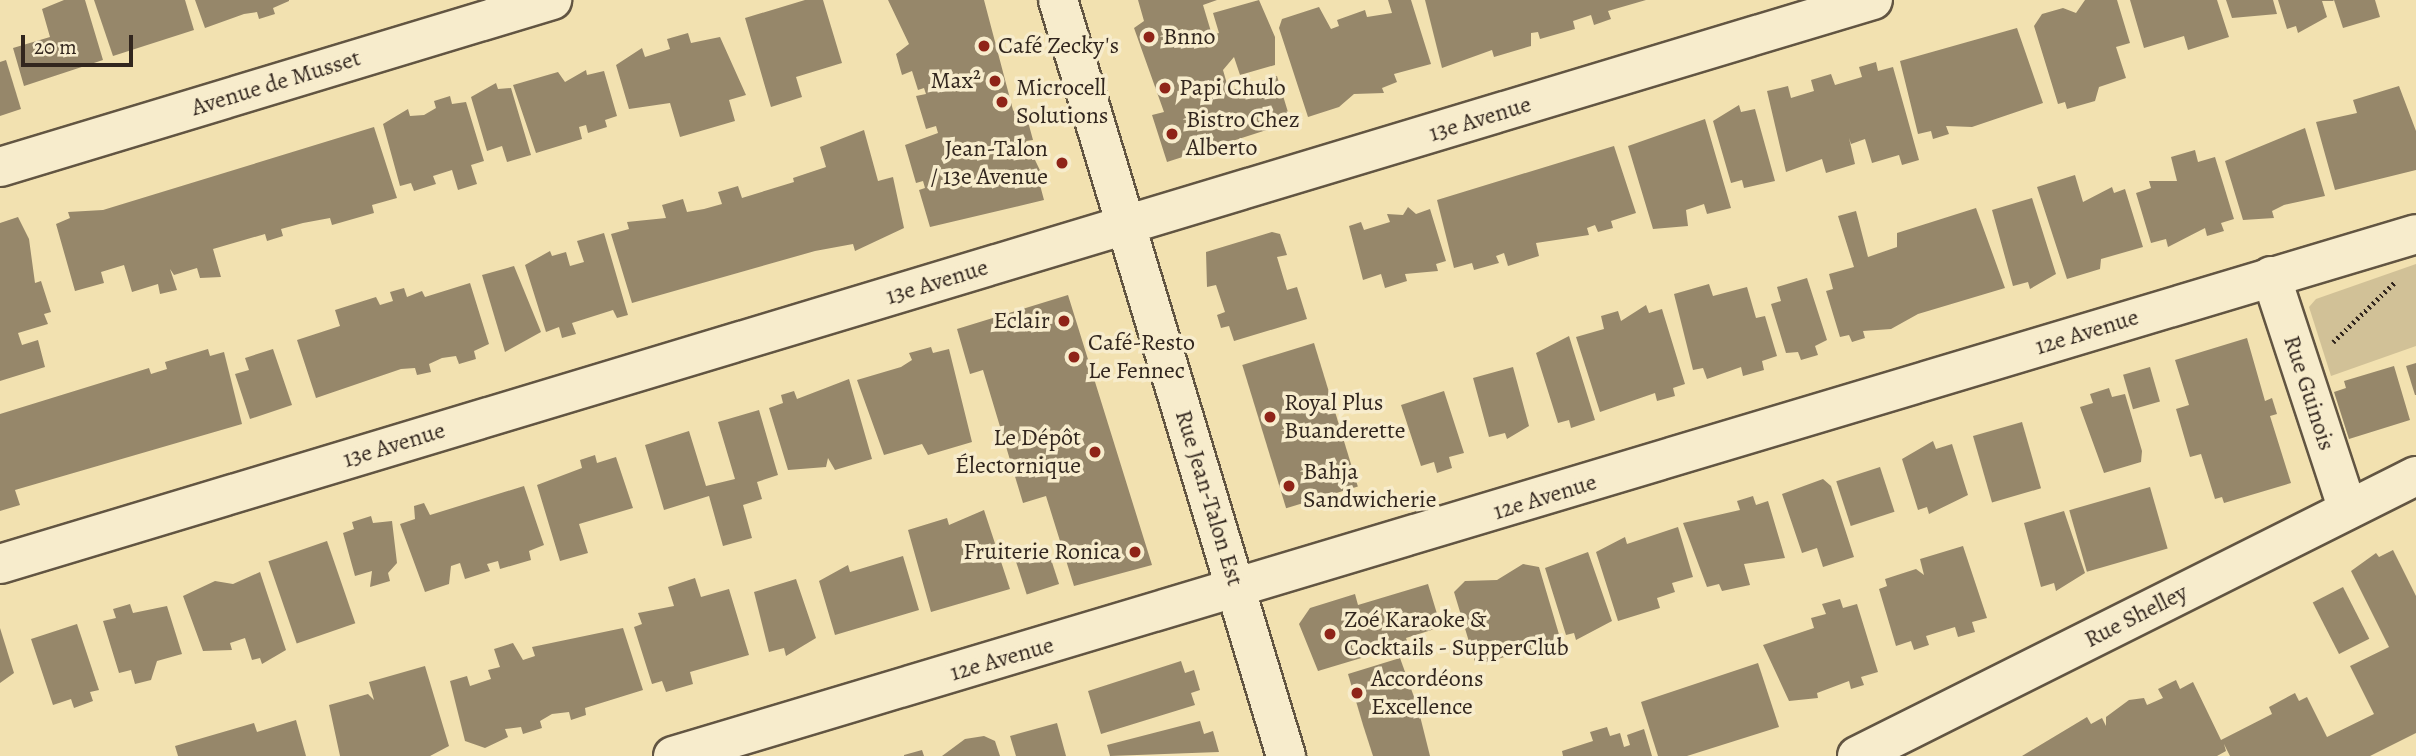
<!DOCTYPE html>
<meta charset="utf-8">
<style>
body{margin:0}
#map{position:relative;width:2416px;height:756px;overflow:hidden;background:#f2e1b0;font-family:Alegreya,serif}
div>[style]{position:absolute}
.green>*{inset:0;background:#d1c197}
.building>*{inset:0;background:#96876a;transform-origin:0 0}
.path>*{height:4.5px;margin-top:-2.25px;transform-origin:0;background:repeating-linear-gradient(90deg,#32261e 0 2px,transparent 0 5.5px)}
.roads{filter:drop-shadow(2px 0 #625542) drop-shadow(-2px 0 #625542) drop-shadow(0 2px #625542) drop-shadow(0 -2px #625542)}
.street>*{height:38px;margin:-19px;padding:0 19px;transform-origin:19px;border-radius:19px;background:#f7eccc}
.secondary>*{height:38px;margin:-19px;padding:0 19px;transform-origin:19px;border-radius:19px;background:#f7eccc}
.dots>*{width:19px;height:19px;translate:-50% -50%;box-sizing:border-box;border:4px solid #f7eccc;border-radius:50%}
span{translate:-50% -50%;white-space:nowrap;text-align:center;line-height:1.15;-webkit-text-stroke:7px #f7eccc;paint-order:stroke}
.poi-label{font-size:24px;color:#32261e}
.left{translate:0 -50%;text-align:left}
.right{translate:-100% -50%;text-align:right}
.street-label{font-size:24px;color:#32261e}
.scale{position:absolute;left:21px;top:35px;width:112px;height:32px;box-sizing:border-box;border:4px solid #32261e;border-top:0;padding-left:9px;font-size:21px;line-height:24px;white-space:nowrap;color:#32261e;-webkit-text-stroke:5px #f7eccc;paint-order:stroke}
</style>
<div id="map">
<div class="green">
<i style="clip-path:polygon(2416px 264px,2416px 346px,2331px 376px,2309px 307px,2316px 299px)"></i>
</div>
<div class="building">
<i style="clip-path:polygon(64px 0,85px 0,103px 60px,24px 86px,13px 48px,50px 37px,42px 9px)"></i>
<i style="clip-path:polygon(94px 0,185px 0,194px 30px,113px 56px)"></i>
<i style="clip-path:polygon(195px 0,289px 0,289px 1px,273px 8px,275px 14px,259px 19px,257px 12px,244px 14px,205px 28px)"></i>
<i style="clip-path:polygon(805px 0,823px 0,842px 63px,796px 77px,802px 97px,771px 107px,745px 18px)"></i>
<i style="clip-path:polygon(888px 0,984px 0,1013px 110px,1020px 120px,1027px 118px,1033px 140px,1026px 141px,1046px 183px,1040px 185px,1044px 200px,930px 227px,919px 190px,925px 188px,923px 181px,916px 183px,905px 145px,938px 133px,936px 126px,926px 129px,916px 96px,926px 94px,924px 88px,918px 90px,912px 71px,902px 75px,896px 54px,909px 44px)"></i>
<i style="clip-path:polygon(1138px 0,1217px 0,1203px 5px,1212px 35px,1219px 33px,1213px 13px,1259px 0,1275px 37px,1275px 65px,1240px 75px,1234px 57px,1223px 70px,1229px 91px,1277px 76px,1291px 122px,1167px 162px,1152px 115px,1164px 112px,1134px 28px,1144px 21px)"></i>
<i style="clip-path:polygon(1388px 0,1411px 0,1431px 64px,1394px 74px,1397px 82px,1382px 88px,1384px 93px,1354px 94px,1339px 107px,1308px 117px,1279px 28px,1282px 19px,1319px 7px,1331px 29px,1339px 26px,1337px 20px,1365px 10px,1367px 17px,1392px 13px)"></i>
<i style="clip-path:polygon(1425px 0,1646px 0,1608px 11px,1611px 19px,1594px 25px,1591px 15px,1573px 21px,1575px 29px,1540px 39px,1538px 32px,1531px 33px,1531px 46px,1494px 57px,1492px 50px,1442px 68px)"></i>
<i style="clip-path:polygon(2085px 0,2117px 0,2130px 43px,2116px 47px,2126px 78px,2099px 87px,2095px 101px,2067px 109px,2065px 102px,2058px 104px,2034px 26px,2042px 14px,2063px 8px,2076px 13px)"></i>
<i style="clip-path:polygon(2130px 0,2217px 0,2229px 37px,2188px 50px,2184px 36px,2144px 48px)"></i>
<i style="clip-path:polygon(2226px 0,2273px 0,2277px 14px,2232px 18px)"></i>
<i style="clip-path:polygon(2278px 0,2333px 0,2334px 1px,2322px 1px,2327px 17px,2298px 33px,2296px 26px,2287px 29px)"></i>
<i style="clip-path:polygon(2334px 0,2375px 0,2380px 17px,2343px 28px)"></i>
<i style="clip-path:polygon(2017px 28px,2043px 103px,1972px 127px,1946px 126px,1949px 134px,1933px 139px,1931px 131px,1918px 134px,1900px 61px)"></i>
<i style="clip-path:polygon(688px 33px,691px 43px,720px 37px,746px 95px,729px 100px,735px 121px,680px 137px,670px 103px,629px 109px,616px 65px,642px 48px,645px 57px,670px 49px,667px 39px)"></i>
<i style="clip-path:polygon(6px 60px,21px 109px,0 116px,0 62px)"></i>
<i style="clip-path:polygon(1876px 62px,1878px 71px,1893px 67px,1919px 160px,1902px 165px,1899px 155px,1872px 163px,1865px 139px,1851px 144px,1849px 138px,1855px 164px,1826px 173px,1822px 159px,1786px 172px,1767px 91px,1788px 86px,1791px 98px,1814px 91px,1811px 80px,1831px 74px,1835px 85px,1862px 77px,1859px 67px)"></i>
<i style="clip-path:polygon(586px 70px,587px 75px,604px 71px,617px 116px,605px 120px,607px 127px,588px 133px,586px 125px,579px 127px,582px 139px,536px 153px,513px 85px,558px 72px,565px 82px)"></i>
<i style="clip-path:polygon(496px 83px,498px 89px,511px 88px,531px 155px,507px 162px,502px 146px,487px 151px,471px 97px)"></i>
<i style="clip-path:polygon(2399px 86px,2416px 131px,2416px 170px,2335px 190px,2316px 122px,2357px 113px,2353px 100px)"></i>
<i style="clip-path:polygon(450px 96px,452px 104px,466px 102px,484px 161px,471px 165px,477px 184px,458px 190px,452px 170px,433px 176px,436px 184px,414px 191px,411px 183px,400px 186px,383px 124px,408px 109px,410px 116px,424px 115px,436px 108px,434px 101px)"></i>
<i style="clip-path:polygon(1739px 105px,1741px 112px,1755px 109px,1775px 181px,1744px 188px,1742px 180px,1731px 183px,1713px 121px)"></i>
<i style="clip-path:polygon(1705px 119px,1731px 208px,1707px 214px,1704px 204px,1686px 210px,1688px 226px,1653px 229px,1628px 146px)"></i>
<i style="clip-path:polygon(374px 127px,397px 198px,372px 205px,374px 213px,332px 225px,330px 218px,303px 223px,281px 229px,283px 236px,267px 241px,265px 234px,213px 249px,221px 277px,200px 278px,197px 268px,174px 275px,170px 269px,177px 290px,160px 294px,158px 284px,132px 292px,124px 265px,101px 272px,104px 283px,75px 291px,56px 224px,70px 218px,68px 212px,103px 210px)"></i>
<i style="clip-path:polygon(2305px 128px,2325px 196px,2284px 205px,2272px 211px,2274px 218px,2243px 220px,2225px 161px)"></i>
<i style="clip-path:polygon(864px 130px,878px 181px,893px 177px,904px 228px,855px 251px,853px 244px,815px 251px,632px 303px,611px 234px,629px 229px,627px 222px,666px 218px,662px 205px,683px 199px,687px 212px,704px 209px,722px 204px,718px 192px,738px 186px,742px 198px,794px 182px,793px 178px,826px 167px,820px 147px)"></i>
<i style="clip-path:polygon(1614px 146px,1636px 213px,1611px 221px,1613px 228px,1598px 232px,1595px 225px,1587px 228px,1589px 235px,1536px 243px,1539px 256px,1508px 266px,1504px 253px,1496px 256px,1499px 263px,1474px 270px,1472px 263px,1454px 268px,1437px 200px)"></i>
<i style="clip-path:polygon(2195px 150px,2198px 162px,2215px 157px,2234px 219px,2221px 223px,2224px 231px,2207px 236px,2205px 228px,2168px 247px,2166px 239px,2151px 243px,2136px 193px,2151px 188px,2149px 181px,2177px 181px,2171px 157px)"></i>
<i style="clip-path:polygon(2075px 175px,2083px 202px,2112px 187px,2114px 193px,2125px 189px,2143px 247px,2101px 259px,2100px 269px,2067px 279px,2037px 187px)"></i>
<i style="clip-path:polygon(2032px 198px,2056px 274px,2030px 289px,2028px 282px,2013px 286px,1992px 210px)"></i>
<i style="clip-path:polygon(1408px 207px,1416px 214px,1430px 209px,1446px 261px,1436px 264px,1438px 271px,1405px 274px,1407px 281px,1385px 288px,1381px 274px,1363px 280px,1349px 226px,1361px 222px,1364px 230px,1390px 222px,1387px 214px,1403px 215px)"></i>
<i style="clip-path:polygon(1976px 208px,2005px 288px,1918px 314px,1891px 329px,1863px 331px,1865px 338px,1852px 342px,1849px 335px,1840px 337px,1826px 291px,1833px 289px,1829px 274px,1854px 267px,1838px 216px,1856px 211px,1868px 257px,1897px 247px,1897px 233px)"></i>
<i style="clip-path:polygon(18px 217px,29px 239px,35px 283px,41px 281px,51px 312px,44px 314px,48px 324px,18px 333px,22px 345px,38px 340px,45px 367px,0 381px,0 223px)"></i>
<i style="clip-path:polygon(1272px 232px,1280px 234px,1287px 255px,1277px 257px,1287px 290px,1297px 287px,1307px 319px,1234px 341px,1229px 326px,1221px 328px,1217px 315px,1225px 312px,1216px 285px,1207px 287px,1206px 252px)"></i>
<i style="clip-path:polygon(604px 233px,628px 315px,617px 318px,613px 310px,572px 323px,576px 334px,562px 338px,559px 327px,546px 332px,525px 265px,550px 251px,552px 256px,566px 252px,570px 266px,584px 262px,577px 241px)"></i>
<i style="clip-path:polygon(514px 266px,541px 332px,505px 352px,482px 275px)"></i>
<i style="clip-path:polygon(1807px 278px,1827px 340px,1815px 346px,1818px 355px,1801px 360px,1798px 352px,1786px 353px,1771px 304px,1781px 301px,1777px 287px)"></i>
<i style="clip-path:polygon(470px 283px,489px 344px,474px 351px,476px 359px,459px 364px,456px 356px,442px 358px,429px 364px,431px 372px,417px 375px,415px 368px,401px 369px,316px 398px,297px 340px,340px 326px,335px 310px,376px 297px,380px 305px,393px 301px,390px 292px,404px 288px,407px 297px,422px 291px,425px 297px)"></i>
<i style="clip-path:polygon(1709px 284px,1713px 296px,1747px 287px,1756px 318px,1765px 316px,1777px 356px,1762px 361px,1764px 370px,1743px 376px,1741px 367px,1707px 379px,1703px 368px,1693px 370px,1674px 294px)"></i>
<i style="clip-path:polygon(1068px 295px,1152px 565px,1074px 586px,1046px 496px,1023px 503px,983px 370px,970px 374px,957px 329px)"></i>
<i style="clip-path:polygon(1646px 305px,1649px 313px,1662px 309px,1685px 384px,1673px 388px,1675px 396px,1657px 401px,1655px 393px,1600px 412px,1576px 337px,1604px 329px,1601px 316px,1618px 311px,1621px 321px)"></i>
<i style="clip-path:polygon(1569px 336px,1595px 420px,1571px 428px,1569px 420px,1558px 423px,1536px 353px)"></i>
<i style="clip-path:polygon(2247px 338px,2265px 401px,2272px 398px,2277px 414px,2270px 416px,2291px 483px,2224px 503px,2222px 497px,2215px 499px,2201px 454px,2190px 457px,2176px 409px,2189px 405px,2175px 360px)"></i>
<i style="left:1314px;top:343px;width:150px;height:75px;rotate:73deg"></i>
<i style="clip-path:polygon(931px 347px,933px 353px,949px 349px,972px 442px,928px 455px,922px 444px,884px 455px,857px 380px,901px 367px,912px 360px,909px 353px)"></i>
<i style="clip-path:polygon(208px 349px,210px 356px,224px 352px,242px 424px,15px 490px,20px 505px,0 511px,0 414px,149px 368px,151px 374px,167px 369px,165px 362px)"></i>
<i style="clip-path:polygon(273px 349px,292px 405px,250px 419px,235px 374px,249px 370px,245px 358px)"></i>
<i style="clip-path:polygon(2416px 363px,2416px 395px,2415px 395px,2406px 366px)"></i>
<i style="clip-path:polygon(2394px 366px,2410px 420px,2349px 439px,2334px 392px,2346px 388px,2344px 381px)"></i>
<i style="clip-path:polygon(1513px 367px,1529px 426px,1507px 439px,1505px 433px,1489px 437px,1473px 378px)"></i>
<i style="left:2150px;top:367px;width:36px;height:28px;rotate:74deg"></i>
<i style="clip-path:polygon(849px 379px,872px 459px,835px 470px,828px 458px,826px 467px,788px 470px,769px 408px,783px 403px,781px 395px,794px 391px,797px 399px)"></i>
<i style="clip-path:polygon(2109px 388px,2112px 397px,2125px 394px,2142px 451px,2141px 462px,2104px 473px,2080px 407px,2093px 403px,2090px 394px)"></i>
<i style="clip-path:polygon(1444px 391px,1464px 453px,1449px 457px,1452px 468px,1437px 473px,1434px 462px,1421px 466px,1401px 405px)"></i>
<i style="clip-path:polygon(759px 410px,778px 475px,757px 482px,762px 499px,743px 505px,752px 538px,723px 546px,709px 496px,664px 510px,645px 445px,689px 431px,706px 486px,735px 479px,718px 422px)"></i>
<i style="left:2022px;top:422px;width:69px;height:51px;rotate:74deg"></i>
<i style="clip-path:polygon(1933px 441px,1936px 449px,1952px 444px,1968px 495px,1929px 514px,1927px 507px,1918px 510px,1902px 459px)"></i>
<i style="clip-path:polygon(595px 455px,597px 463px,616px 457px,633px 508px,579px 524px,588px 553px,560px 561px,537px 485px,582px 468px,580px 460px)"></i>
<i style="left:1880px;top:467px;width:47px;height:46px;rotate:72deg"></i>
<i style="clip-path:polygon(1823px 479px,1831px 486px,1854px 557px,1823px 567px,1817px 548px,1802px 553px,1782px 494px)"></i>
<i style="clip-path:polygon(524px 486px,544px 545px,529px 551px,531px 560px,500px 569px,498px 561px,487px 564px,490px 571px,465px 579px,460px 563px,451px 566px,449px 584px,425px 592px,400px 524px,415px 519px,414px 506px,424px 503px,430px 515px)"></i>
<i style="left:2150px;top:487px;width:64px;height:84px;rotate:74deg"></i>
<i style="clip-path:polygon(1753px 496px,1756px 505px,1768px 501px,1785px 558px,1744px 564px,1750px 585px,1722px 591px,1719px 584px,1707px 587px,1683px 523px,1740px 510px,1737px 501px)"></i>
<i style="clip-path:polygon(984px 510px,1010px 589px,931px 612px,908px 530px,947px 518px,949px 525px)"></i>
<i style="clip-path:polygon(2064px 511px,2085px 573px,2056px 591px,2054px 583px,2041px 587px,2024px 523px)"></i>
<i style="clip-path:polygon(371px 516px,373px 523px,392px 521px,397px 563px,388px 573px,390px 581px,370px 587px,372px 571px,355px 576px,343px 533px,354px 529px,352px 522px)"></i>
<i style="clip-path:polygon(1678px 527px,1693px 577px,1672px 583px,1675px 592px,1657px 598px,1660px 608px,1618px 621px,1596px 552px,1625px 537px,1627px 544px)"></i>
<i style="left:327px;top:541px;width:87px;height:62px;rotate:71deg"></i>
<i style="clip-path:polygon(1963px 546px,1987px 618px,1972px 622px,1975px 632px,1958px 637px,1955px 627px,1926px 636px,1929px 645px,1914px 650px,1911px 641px,1896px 646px,1879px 589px,1887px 586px,1885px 579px,1916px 569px,1924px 575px,1920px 559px)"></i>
<i style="left:1047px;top:547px;width:39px;height:34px;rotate:72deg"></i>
<i style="clip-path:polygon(2393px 550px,2416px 596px,2416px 733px,2370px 756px,2230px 756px,2224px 744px,2226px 751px,2217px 756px,2022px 756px,2087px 717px,2091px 724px,2102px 718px,2106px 726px,2106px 717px,2129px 700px,2144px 698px,2147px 705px,2163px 698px,2158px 689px,2176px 680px,2180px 689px,2193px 682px,2221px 740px,2272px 714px,2269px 707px,2295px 693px,2299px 701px,2307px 697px,2327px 737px,2374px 714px,2350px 666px,2389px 647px,2351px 571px,2376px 553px,2379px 557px)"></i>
<i style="clip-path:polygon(1588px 552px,1612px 621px,1576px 640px,1574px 633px,1566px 635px,1545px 568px)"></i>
<i style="clip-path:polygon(903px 556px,919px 610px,835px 635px,819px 581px,848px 565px,850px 572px)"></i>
<i style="clip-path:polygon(1523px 564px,1539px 567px,1561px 641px,1476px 665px,1454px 592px,1465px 581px,1497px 580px)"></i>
<i style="clip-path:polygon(260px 572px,286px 650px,262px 664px,260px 658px,252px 660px,245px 638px,230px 643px,232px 650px,203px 651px,183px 596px,215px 581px,233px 584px)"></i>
<i style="clip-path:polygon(695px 578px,701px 597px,729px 589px,749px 655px,690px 672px,693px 684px,666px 692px,662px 681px,652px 684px,634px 627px,642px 624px,638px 613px,674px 606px,668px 587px)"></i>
<i style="clip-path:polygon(796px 579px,816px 638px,786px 656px,784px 648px,769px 652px,754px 592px)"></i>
<i style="clip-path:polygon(1428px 584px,1441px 627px,1406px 638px,1408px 644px,1318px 671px,1299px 624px,1310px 608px,1355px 594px,1358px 605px)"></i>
<i style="left:2343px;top:587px;width:58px;height:34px;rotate:63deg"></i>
<i style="clip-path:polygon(1840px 599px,1843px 608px,1857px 604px,1878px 672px,1861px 677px,1864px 685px,1851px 689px,1849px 681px,1817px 693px,1818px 698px,1789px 701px,1763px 645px,1814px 628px,1811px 618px,1826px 614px,1822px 604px)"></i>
<i style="clip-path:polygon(130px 604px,133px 613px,167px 606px,182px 654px,157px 661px,151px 680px,135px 684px,131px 670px,119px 673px,103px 621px,116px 618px,113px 609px)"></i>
<i style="clip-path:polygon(77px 624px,99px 690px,90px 692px,93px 701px,74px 708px,71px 699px,53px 705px,31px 639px)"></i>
<i style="clip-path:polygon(0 628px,14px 673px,0 683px)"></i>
<i style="clip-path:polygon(623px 628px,643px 690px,585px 708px,586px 715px,571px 720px,569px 712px,552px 714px,540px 721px,542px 728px,523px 734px,521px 727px,505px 729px,508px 737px,485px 748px,465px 741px,450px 681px,467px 676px,470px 686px,491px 679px,488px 670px,500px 667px,494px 649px,513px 643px,523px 660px,535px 656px,532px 647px)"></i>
<i style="clip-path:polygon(1400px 658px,1418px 708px,1430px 756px,1373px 756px,1363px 725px,1348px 674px)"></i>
<i style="clip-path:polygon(1181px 661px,1185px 673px,1194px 670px,1200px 690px,1191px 693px,1195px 705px,1101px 734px,1088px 691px)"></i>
<i style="clip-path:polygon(1758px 663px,1779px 727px,1687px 756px,1658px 756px,1641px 702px)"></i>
<i style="clip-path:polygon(425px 666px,449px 746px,430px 756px,340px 756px,329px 705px,368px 694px,374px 700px,369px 682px)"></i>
<i style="clip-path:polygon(296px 720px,306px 756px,178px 756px,175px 746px,254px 723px,257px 732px)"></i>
<i style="clip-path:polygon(1200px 721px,1204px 734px,1213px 731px,1219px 752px,1110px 756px,1107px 745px)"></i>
<i style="clip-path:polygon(1057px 723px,1066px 756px,1016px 756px,1010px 736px)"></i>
<i style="clip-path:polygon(1607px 727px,1610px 736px,1620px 733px,1624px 747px,1630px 745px,1627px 735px,1644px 729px,1652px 756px,1563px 756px,1562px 751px,1593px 741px,1590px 732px)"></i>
<i style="clip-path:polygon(984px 736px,995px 741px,1000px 756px,942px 756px,965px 739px)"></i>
<i style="clip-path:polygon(922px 750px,924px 756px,904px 756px,904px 755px)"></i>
</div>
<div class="path">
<i style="left:2333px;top:342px;width:86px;rotate:-44.1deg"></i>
</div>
<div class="roads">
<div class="street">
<i style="left:0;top:167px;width:577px;rotate:-16.83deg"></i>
<i style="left:2271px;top:276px;width:246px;rotate:71.8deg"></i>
<i style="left:0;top:564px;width:1956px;rotate:-16.76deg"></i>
<i style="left:673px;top:756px;width:1819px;rotate:-16.67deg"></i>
<i style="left:1857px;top:756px;width:625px;rotate:-26.61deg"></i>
</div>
<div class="secondary">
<i style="left:1058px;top:0;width:790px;rotate:73.22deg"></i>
</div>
</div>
<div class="dots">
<i style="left:1149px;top:37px;background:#8f2418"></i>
<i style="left:984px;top:46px;background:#8f2418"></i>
<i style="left:995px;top:81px;background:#8f2418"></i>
<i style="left:1165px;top:88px;background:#8f2418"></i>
<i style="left:1002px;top:102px;background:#8f2418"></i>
<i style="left:1172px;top:134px;background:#8f2418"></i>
<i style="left:1062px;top:163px;background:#8f2418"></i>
<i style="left:1064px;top:321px;background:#8f2418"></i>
<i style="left:1074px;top:357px;background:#8f2418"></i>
<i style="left:1270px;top:417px;background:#8f2418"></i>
<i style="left:1095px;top:452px;background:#8f2418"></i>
<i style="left:1289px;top:486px;background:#8f2418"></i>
<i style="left:1135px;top:552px;background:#8f2418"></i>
<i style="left:1330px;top:634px;background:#8f2418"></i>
<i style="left:1357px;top:693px;background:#8f2418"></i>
</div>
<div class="poi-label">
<span class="left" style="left:1163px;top:37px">Bnno</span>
<span class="left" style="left:998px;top:46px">Café Zecky's</span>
<span class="right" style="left:981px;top:81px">Max²</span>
<span class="left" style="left:1016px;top:102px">Microcell<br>Solutions</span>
<span class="left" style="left:1179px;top:88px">Papi Chulo</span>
<span class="left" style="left:1186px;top:134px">Bistro Chez<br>Alberto</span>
<span class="right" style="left:1048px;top:163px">Jean-Talon<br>/ 13e Avenue</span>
<span class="right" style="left:1050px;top:321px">Eclair</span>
<span class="left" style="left:1088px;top:357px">Café-Resto<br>Le Fennec</span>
<span class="left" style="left:1284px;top:417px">Royal Plus<br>Buanderette</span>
<span class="right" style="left:1081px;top:452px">Le Dépôt<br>Électornique</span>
<span class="left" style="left:1303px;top:486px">Bahja<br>Sandwicherie</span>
<span class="right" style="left:1121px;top:552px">Fruiterie Ronica</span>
<span class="left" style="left:1344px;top:634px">Zoé Karaoke &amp;<br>Cocktails - SupperClub</span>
<span class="left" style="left:1371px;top:693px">Accordéons<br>Excellence</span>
</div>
<div class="street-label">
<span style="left:276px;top:83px;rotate:-17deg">Avenue de Musset</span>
<span style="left:1480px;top:119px;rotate:-17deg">13e Avenue</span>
<span style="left:937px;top:282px;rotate:-17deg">13e Avenue</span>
<span style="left:2087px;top:332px;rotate:-17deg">12e Avenue</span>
<span style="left:2309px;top:393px;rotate:72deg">Rue Guinois</span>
<span style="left:394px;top:445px;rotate:-17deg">13e Avenue</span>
<span style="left:1545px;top:497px;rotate:-17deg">12e Avenue</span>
<span style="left:1209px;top:498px;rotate:73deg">Rue Jean-Talon Est</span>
<span style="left:2136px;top:616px;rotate:-27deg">Rue Shelley</span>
<span style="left:1002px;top:659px;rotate:-16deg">12e Avenue</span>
</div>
<div class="scale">20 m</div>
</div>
